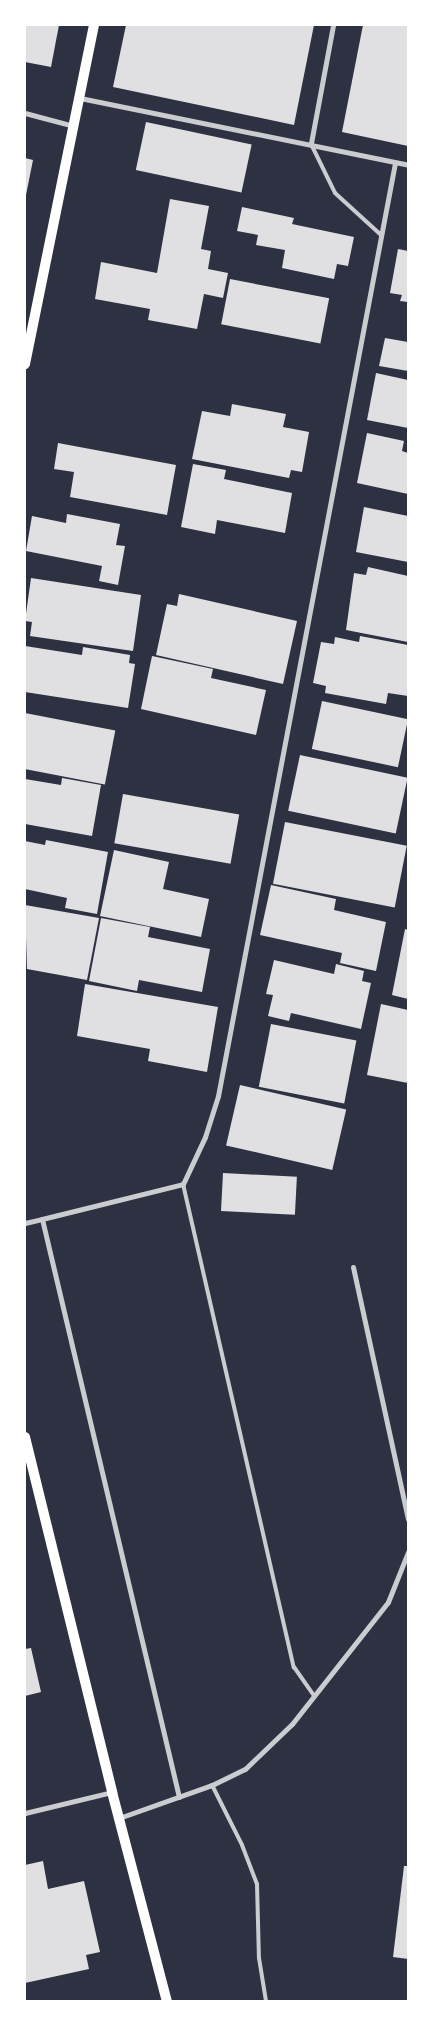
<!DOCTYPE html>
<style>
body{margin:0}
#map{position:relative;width:433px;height:2026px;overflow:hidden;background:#2d3142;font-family:"DejaVu Sans",sans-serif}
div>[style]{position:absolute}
.building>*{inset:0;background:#e0e0e3;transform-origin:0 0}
.service>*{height:4px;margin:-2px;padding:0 2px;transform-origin:2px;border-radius:2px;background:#caccd0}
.minor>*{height:5px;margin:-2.5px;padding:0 2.5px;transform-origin:2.5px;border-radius:2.5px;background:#caccd0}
.secondary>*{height:10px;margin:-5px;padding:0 5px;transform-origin:5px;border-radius:5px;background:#fff}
span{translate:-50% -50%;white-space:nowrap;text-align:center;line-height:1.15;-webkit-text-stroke:4px #fff;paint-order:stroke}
.frame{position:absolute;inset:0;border:26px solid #fff;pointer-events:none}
</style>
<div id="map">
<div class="building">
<i style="clip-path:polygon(25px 25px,59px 25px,51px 67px,25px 62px)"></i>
<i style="clip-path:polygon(126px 25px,314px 25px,294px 125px,113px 87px)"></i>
<i style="clip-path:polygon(363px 25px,408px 25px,408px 146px,342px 132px)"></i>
<i style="left:146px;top:122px;width:108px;height:49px;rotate:12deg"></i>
<i style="clip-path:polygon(25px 158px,33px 160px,26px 195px,25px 195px)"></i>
<i style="clip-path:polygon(170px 199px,209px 206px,201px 249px,211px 251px,208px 269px,228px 273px,223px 298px,204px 294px,197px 329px,148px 320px,150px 309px,95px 299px,101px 262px,157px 273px)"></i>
<i style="clip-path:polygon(242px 207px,294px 218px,292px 224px,354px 237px,348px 266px,337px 264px,334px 279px,282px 268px,285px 250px,256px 245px,258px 235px,237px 231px)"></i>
<i style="clip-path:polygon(398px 249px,408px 251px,408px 302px,400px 301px,402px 295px,390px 293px)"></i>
<i style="left:230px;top:279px;width:101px;height:46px;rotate:11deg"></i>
<i style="clip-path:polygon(385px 338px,408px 342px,408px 371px,379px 366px)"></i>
<i style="clip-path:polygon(376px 373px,408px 380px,408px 428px,367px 420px)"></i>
<i style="clip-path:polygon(232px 404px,286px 414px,283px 427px,309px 432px,302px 472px,291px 470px,289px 478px,192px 459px,202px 411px,230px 416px)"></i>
<i style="clip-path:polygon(367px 433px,404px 441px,402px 451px,408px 453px,408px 494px,357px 483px)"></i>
<i style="clip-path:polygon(58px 443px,176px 465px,167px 515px,70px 497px,74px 472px,54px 469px)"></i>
<i style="clip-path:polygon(193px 464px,226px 470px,224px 479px,292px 493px,285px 533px,217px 520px,215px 534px,181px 527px)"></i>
<i style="clip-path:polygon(364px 507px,408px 516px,408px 562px,356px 552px)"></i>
<i style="clip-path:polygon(67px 514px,120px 524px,116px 545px,125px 546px,118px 585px,99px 581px,102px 566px,26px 551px,32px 516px,66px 523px)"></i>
<i style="clip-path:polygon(368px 567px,408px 576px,408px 642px,346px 630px,354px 573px,366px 575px)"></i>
<i style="clip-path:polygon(31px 578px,141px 595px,133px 651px,30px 636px,32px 622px,25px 621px)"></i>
<i style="clip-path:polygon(179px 594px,297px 621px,283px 684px,156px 655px,167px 604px,177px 606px)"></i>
<i style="clip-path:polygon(360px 636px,408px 645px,408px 696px,388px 693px,386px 704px,325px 693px,326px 686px,313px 683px,321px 642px,334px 644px,335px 637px,359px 642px)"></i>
<i style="clip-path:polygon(25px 646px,82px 655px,83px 647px,130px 655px,129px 663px,135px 664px,128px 708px,25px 692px)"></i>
<i style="clip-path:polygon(152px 656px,213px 669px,211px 678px,266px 690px,256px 735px,141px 709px)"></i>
<i style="left:322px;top:701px;width:88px;height:49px;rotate:12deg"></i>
<i style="left:25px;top:713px;width:92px;height:55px;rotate:11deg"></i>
<i style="left:300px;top:755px;width:110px;height:57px;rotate:12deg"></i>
<i style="clip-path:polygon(62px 778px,101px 785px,92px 836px,25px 824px,25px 779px,61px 785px)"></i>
<i style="left:123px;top:794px;width:118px;height:50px;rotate:10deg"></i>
<i style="left:285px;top:822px;width:124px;height:63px;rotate:11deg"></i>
<i style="clip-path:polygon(46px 840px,108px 852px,97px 914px,65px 908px,67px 898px,25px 889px,25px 841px,45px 845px)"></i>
<i style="clip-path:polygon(114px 850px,169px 862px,163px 889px,209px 899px,201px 937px,100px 916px)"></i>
<i style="clip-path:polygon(271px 885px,336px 899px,334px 910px,386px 922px,376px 971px,340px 963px,342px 953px,260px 935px)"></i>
<i style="clip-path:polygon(25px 905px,99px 918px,87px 980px,27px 969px)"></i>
<i style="clip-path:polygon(101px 918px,150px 927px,148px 937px,210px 949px,202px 992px,139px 980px,137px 991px,89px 981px)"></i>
<i style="clip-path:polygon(405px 929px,408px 930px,408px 999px,392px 995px)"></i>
<i style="clip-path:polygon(274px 960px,334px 974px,336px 964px,364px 971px,362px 981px,371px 983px,361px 1029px,291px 1013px,289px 1021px,268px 1016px,273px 995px,266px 994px)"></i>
<i style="clip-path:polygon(85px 984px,218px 1007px,207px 1072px,148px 1061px,150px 1049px,77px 1036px)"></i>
<i style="clip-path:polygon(381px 1004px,408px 1010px,408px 1083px,367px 1075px)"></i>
<i style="left:271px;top:1024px;width:87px;height:64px;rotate:11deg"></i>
<i style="left:240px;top:1085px;width:109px;height:62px;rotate:13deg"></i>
<i style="left:223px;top:1173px;width:74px;height:38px;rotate:3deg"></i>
<i style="clip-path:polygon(31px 1648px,41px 1692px,25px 1696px,25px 1649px)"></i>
<i style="clip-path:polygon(43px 1861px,48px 1889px,84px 1881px,100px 1952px,86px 1955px,89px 1969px,25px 1983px,25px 1865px)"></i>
<i style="clip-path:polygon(404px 1866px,408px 1866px,408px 1959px,393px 1957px)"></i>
</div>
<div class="service">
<i style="left:312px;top:146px;width:52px;rotate:63.9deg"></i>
<i style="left:335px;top:193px;width:62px;rotate:42.4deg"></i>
<i style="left:183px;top:1184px;width:496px;rotate:77.1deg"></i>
<i style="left:294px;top:1667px;width:33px;rotate:55deg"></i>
<i style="left:212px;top:1785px;width:67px;rotate:63.4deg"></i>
<i style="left:242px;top:1845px;width:42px;rotate:69deg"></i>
<i style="left:257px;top:1884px;width:74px;rotate:88.5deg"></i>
<i style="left:259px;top:1958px;width:44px;rotate:80.8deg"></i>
</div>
<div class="minor">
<i style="left:80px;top:98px;width:335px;rotate:11.5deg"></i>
<i style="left:25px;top:113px;width:51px;rotate:14.9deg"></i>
<i style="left:311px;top:143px;width:120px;rotate:-79.4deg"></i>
<i style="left:42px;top:1219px;width:145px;rotate:-13.9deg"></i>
<i style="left:183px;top:1184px;width:52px;rotate:-64.9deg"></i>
<i style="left:205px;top:1137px;width:43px;rotate:-72.4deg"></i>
<i style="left:218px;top:1096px;width:950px;rotate:-79.26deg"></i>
<i style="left:25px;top:1223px;width:17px;rotate:-13deg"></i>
<i style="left:42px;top:1219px;width:594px;rotate:76.67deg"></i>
<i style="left:353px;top:1267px;width:258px;rotate:77.7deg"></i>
<i style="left:25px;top:1813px;width:89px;rotate:-13.6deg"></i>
<i style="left:119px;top:1818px;width:99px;rotate:-19.5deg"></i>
<i style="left:212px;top:1785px;width:37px;rotate:-26deg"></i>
<i style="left:245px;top:1769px;width:65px;rotate:-43.8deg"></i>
<i style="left:292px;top:1724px;width:155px;rotate:-51.8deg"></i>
<i style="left:388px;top:1602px;width:54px;rotate:-68.2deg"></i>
</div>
<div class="secondary">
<i style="left:25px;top:364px;width:346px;rotate:-78.5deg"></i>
<i style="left:25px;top:1437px;width:366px;rotate:76.2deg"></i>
<i style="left:112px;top:1792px;width:216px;rotate:75.3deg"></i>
</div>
<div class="frame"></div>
</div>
